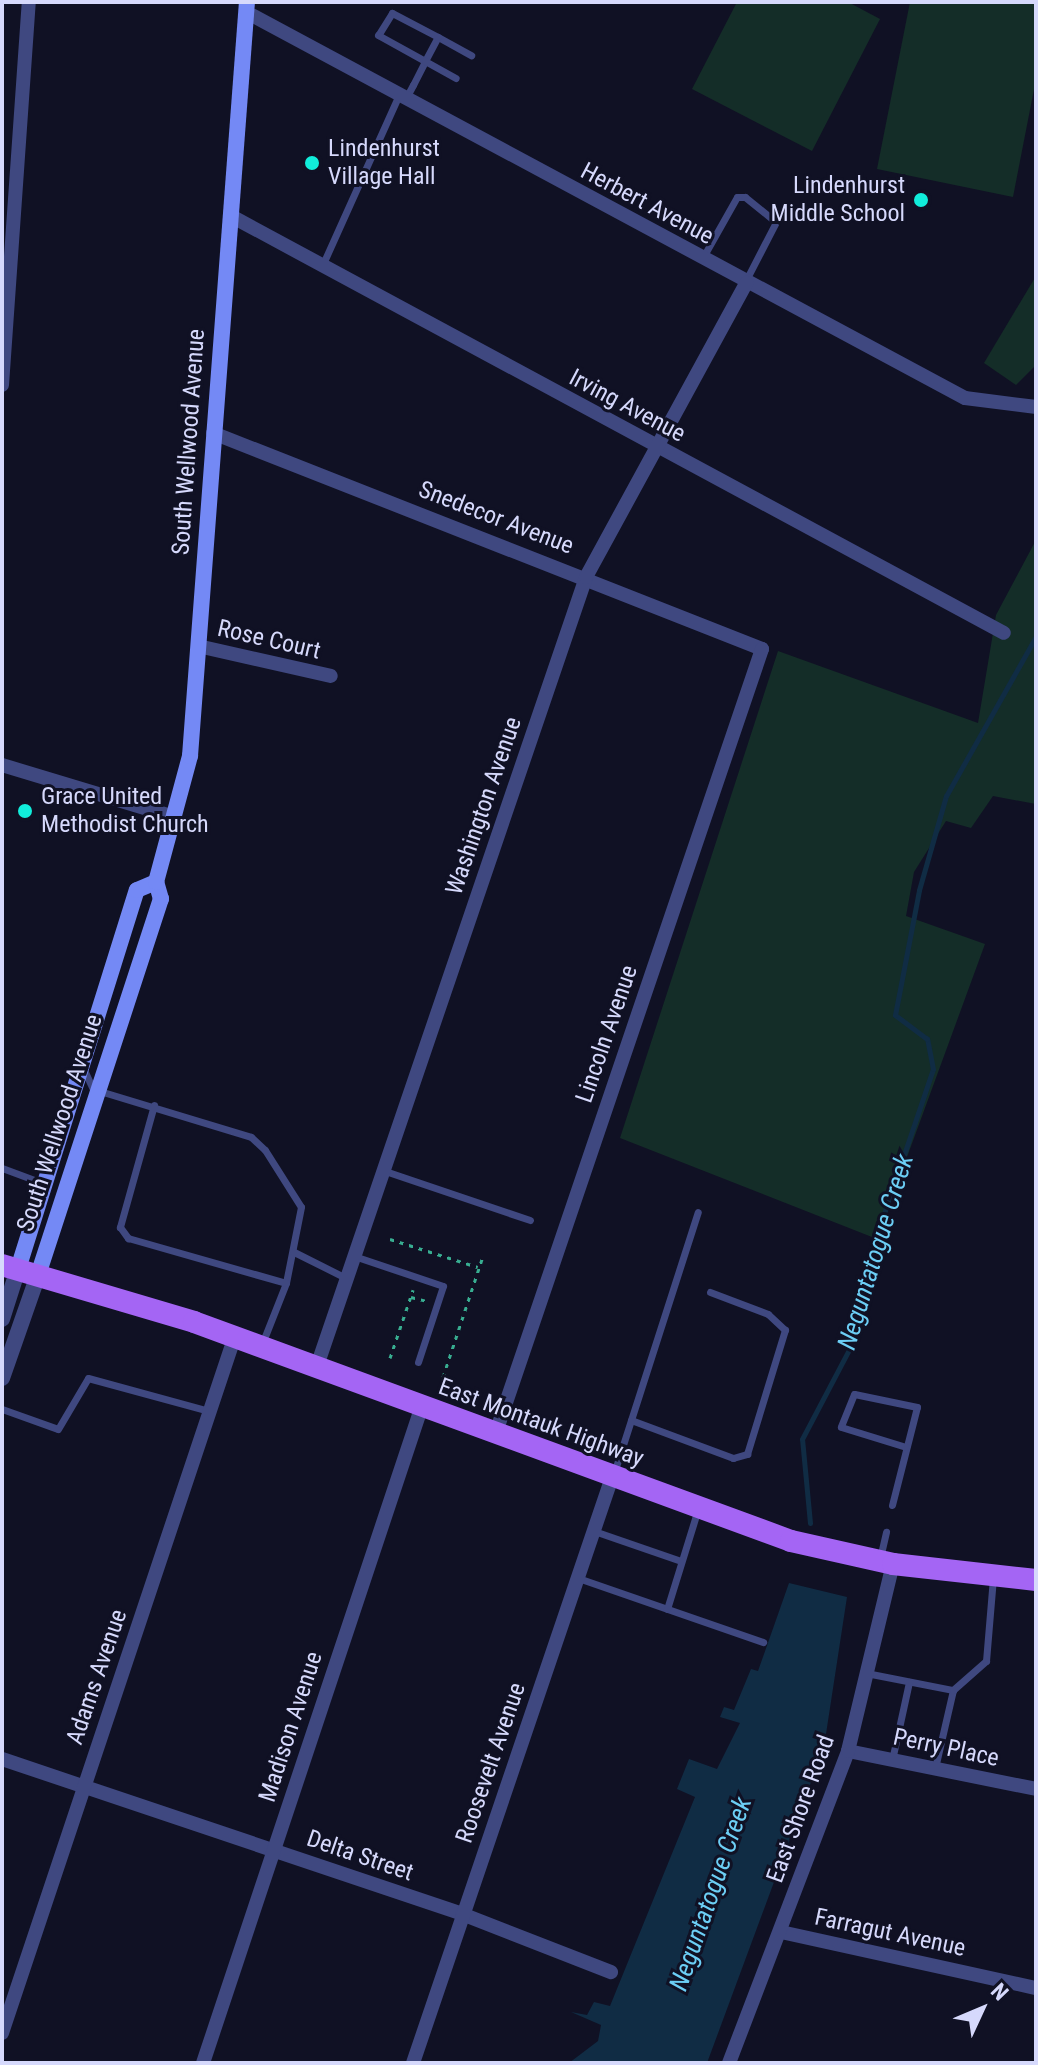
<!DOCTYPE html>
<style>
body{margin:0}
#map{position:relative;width:1038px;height:2065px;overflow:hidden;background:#101124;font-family:"Roboto Condensed",sans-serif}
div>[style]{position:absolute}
.green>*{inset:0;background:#142d28}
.water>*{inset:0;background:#102c44}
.stream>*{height:5px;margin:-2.5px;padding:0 2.5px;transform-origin:2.5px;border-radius:2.5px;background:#102c44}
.path>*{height:3px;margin-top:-1.5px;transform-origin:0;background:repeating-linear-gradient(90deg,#38ae91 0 4px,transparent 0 10px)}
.service>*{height:7px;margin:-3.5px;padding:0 3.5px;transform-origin:3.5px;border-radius:3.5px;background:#3f4880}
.minor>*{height:14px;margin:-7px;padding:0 7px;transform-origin:7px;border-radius:7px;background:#3f4880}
.tertiary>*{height:16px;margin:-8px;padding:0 8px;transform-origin:8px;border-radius:8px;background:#3f4880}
.secondary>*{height:16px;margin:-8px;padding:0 8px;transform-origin:8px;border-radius:8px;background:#7489f5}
.primary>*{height:22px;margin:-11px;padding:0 11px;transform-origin:11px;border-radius:11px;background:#a465f4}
.dots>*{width:22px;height:22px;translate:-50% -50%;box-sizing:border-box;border:4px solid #101124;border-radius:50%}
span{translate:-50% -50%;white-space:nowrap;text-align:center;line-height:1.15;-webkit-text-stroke:6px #101124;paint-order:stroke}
.poi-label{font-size:24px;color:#d6d9fc}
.left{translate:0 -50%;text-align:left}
.right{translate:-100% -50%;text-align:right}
.street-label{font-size:24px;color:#d6d9fc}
.water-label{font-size:26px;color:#6ccef5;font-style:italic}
.frame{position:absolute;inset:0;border:4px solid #d6d9fc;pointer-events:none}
.north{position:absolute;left:942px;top:1969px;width:80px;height:80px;-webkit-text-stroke:6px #101124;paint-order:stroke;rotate:46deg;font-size:22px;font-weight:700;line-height:32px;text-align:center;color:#d6d9fc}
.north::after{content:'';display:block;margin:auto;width:28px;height:36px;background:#d6d9fc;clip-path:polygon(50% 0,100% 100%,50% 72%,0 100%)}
</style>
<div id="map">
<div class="green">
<i style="clip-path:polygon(737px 2px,848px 2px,880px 19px,812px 151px,692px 89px)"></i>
<i style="clip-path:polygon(910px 2px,1036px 2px,1036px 79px,1013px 197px,877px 169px)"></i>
<i style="clip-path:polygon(1036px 276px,1036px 365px,1016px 385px,984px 363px)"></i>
<i style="clip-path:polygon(1036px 540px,1036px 804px,993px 796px,971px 828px,946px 821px,914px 872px,906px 916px,985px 944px,877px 1239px,620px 1138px,778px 651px,978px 723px,996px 615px)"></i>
</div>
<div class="water">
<i style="clip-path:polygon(789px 1583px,847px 1597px,824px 1747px,707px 2063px,569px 2063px,598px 2041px,601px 2025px,571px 2012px,587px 2015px,594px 2002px,610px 2006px,695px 1797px,677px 1789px,689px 1759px,717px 1769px,740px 1723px,720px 1717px,724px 1707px,734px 1710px,751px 1669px,758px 1671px)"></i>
</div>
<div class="stream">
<i style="left:1036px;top:340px;width:7px;rotate:90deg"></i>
<i style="left:810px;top:1523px;width:84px;rotate:-95.4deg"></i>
<i style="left:802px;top:1439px;width:116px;rotate:-62.3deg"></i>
<i style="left:856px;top:1336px;width:82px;rotate:-80.2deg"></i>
<i style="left:870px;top:1255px;width:196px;rotate:-71.3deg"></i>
<i style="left:933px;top:1069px;width:31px;rotate:-101deg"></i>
<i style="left:927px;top:1039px;width:40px;rotate:-143deg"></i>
<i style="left:895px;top:1015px;width:127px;rotate:-79.1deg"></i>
<i style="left:919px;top:890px;width:98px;rotate:-74deg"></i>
<i style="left:946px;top:796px;width:184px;rotate:-60.6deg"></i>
</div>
<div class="path">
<i style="left:390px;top:1239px;width:92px;rotate:17.7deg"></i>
<i style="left:411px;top:1297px;width:16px;rotate:14deg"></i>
<i style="left:390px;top:1358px;width:72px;rotate:-71.3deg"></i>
<i style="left:443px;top:1377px;width:124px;rotate:-71.7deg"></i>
</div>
<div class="service">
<i style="left:438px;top:37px;width:38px;rotate:29deg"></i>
<i style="left:406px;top:98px;width:15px;rotate:-62deg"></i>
<i style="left:413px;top:85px;width:27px;rotate:-63deg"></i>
<i style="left:425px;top:61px;width:27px;rotate:-62deg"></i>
<i style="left:438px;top:37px;width:52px;rotate:-152.4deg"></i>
<i style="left:392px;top:13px;width:26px;rotate:122deg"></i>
<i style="left:378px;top:35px;width:54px;rotate:29deg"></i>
<i style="left:425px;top:61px;width:35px;rotate:29deg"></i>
<i style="left:702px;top:259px;width:71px;rotate:-60.6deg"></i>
<i style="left:737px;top:197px;width:8px"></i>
<i style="left:745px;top:197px;width:40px;rotate:39deg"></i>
<i style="left:776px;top:222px;width:65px;rotate:117.3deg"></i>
<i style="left:322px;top:266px;width:188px;rotate:-65.8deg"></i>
<i style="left:85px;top:1072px;width:19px;rotate:65deg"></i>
<i style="left:93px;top:1089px;width:165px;rotate:16.9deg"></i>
<i style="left:251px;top:1137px;width:19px;rotate:43deg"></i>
<i style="left:265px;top:1150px;width:67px;rotate:57.7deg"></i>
<i style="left:301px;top:1207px;width:77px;rotate:101.2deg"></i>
<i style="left:286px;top:1283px;width:66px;rotate:111.5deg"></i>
<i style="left:154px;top:1105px;width:127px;rotate:105.6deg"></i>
<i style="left:120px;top:1227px;width:14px;rotate:54deg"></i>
<i style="left:128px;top:1238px;width:164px;rotate:15.9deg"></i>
<i style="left:2px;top:1168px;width:46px;rotate:20.4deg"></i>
<i style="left:385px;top:1171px;width:153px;rotate:18.7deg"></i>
<i style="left:294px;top:1252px;width:56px;rotate:26.6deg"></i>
<i style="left:354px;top:1256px;width:94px;rotate:18.6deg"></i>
<i style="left:443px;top:1286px;width:80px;rotate:108.2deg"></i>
<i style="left:2px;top:1409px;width:59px;rotate:19.7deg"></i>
<i style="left:58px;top:1429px;width:59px;rotate:-59.5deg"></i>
<i style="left:88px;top:1378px;width:125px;rotate:15.3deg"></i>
<i style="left:631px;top:1420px;width:109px;rotate:20.4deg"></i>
<i style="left:733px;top:1458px;width:15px;rotate:-16deg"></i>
<i style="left:747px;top:1454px;width:130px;rotate:-73deg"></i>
<i style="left:785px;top:1330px;width:23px;rotate:-137deg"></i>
<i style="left:768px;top:1314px;width:62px;rotate:-159.2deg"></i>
<i style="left:614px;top:1473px;width:274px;rotate:-72.2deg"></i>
<i style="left:892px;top:1505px;width:101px;rotate:-75.7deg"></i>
<i style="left:917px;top:1407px;width:64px;rotate:-168.3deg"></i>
<i style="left:854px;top:1394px;width:35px;rotate:112deg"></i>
<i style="left:841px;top:1427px;width:68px;rotate:17.1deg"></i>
<i style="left:594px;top:1531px;width:92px;rotate:19deg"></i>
<i style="left:880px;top:1558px;width:27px;rotate:-77deg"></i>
<i style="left:578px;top:1578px;width:196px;rotate:19.1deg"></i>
<i style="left:667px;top:1609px;width:102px;rotate:-72.8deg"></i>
<i style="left:866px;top:1673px;width:89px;rotate:11.1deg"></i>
<i style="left:953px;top:1690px;width:80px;rotate:103deg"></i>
<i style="left:953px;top:1690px;width:44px;rotate:-41.3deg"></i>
<i style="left:986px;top:1661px;width:83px;rotate:-85.2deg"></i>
<i style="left:892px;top:1760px;width:80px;rotate:-77.7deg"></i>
</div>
<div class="minor">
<i style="left:246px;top:12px;width:816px;rotate:28.23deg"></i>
<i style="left:965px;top:398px;width:72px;rotate:7.2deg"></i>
<i style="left:231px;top:216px;width:878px;rotate:28.34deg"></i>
<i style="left:2px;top:385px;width:384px;rotate:-86deg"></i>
<i style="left:213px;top:433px;width:590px;rotate:21.48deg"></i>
<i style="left:762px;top:649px;width:830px;rotate:108.76deg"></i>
<i style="left:198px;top:646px;width:136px;rotate:12.7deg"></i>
<i style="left:2px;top:765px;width:180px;rotate:16.8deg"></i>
<i style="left:317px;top:1366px;width:834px;rotate:-71.17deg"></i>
<i style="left:586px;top:577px;width:335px;rotate:-61.4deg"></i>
<i style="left:848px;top:1751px;width:192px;rotate:11.4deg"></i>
<i style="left:2px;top:1759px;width:485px;rotate:18.6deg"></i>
<i style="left:462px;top:1914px;width:160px;rotate:21.3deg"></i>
<i style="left:781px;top:1932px;width:261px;rotate:12.4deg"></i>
<i style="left:2px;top:2033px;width:735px;rotate:-71.52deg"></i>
<i style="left:203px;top:2063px;width:693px;rotate:-71.57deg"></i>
<i style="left:413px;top:2063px;width:619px;rotate:-71.24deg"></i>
<i style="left:729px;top:2063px;width:334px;rotate:-69.1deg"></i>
<i style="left:848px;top:1751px;width:192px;rotate:-76.5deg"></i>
</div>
<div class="tertiary">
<i style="left:2px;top:1319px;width:52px;rotate:-72.3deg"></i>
<i style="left:2px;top:1378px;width:109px;rotate:-70.7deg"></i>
</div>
<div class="secondary">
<i style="left:18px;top:1269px;width:397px;rotate:-72.6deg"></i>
<i style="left:137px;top:890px;width:21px;rotate:-23deg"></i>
<i style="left:38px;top:1275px;width:396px;rotate:-71.9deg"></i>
<i style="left:161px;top:899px;width:18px;rotate:-106deg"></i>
<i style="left:156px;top:882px;width:131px;rotate:-74.9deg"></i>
<i style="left:190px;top:756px;width:756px;rotate:-85.68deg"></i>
</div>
<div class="primary">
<i style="left:2px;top:1265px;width:200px;rotate:16.5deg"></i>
<i style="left:194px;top:1322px;width:636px;rotate:20.14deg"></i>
<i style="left:791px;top:1541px;width:105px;rotate:12.7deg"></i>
<i style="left:893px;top:1564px;width:144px;rotate:6.4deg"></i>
</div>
<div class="dots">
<i style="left:312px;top:163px;background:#11eddb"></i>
<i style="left:921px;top:200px;background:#11eddb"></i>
<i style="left:25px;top:811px;background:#11eddb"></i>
</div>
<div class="poi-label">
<span class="left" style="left:328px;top:163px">Lindenhurst<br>Village Hall</span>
<span class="right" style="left:905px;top:200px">Lindenhurst<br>Middle School</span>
<span class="left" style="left:41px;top:811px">Grace United<br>Methodist Church</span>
</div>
<div class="street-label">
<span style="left:647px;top:204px;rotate:28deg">Herbert Avenue</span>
<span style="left:627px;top:406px;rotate:28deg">Irving Avenue</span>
<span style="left:189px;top:442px;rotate:-86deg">South Wellwood Avenue</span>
<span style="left:496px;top:518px;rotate:21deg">Snedecor Avenue</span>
<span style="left:269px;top:640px;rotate:13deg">Rose Court</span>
<span style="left:484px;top:806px;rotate:-71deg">Washington Avenue</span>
<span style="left:607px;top:1034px;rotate:-71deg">Lincoln Avenue</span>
<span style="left:60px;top:1123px;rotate:-72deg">South Wellwood Avenue</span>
<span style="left:541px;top:1423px;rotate:20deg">East Montauk Highway</span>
<span style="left:97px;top:1677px;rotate:-71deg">Adams Avenue</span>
<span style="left:291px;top:1727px;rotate:-72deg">Madison Avenue</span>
<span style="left:946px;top:1748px;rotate:12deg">Perry Place</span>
<span style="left:491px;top:1763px;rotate:-71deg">Roosevelt Avenue</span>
<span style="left:801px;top:1809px;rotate:-70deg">East Shore Road</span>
<span style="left:360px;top:1856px;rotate:19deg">Delta Street</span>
<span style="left:890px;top:1933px;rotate:12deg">Farragut Avenue</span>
</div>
<div class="water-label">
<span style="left:876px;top:1252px;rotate:-73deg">Neguntatogue Creek</span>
<span style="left:711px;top:1894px;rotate:-71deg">Neguntatogue Creek</span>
</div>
<div class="frame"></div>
<div class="north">N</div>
</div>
